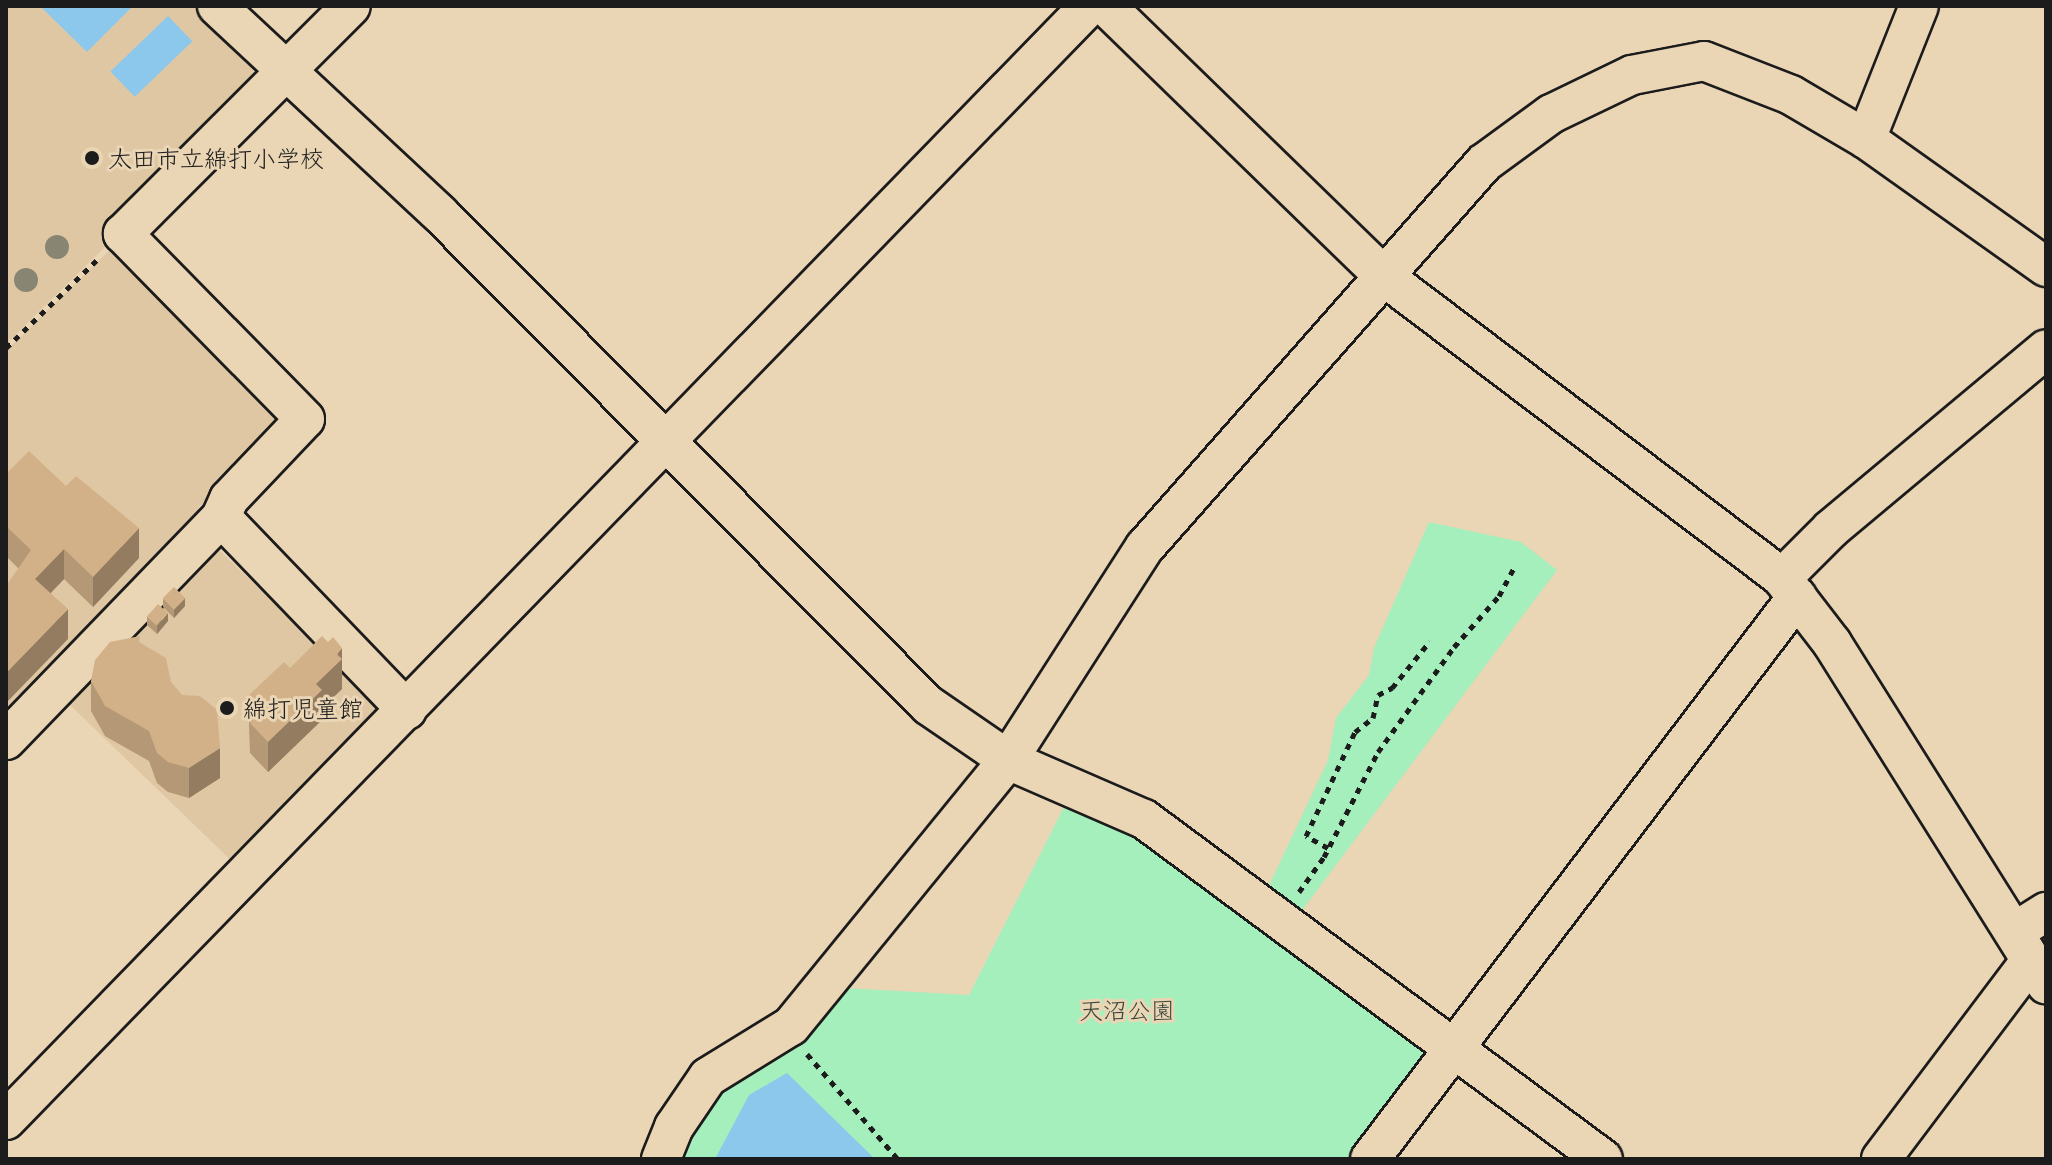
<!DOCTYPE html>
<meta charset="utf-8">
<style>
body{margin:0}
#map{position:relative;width:2052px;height:1165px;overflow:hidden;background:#ead5b4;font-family:Mali,"Klee One",sans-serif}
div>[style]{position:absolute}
.built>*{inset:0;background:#dfc7a4;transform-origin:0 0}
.green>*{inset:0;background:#a5efbd}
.water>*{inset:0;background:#8bc8eb;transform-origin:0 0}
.path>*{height:5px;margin-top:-2.5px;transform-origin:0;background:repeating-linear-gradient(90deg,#1c1c1c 0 6px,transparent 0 12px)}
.roads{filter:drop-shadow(2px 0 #1c1c1c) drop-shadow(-2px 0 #1c1c1c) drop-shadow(0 2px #1c1c1c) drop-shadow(0 -2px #1c1c1c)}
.minor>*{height:38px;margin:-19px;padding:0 19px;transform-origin:19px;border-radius:19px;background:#ead5b4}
.trees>*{width:24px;height:24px;margin:-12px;border-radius:50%;background:#888672}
.wall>*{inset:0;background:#b59875}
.shaded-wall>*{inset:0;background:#937c5f}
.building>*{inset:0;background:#d2b188;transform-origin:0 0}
.dots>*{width:22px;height:22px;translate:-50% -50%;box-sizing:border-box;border:4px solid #ead5b4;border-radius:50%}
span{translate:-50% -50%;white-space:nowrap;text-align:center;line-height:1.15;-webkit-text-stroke:6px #ead5b4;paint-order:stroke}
.poi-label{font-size:24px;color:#1c1c1c}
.left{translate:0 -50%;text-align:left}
.park-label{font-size:24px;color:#37463c}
.frame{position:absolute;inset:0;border:8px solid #1c1c1c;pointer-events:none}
</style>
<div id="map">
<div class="built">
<i style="clip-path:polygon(6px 6px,198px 6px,253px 61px,253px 82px,104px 233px,111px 241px,6px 344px)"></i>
<i style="clip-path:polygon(116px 244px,279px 409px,279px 426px,198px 508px,206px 520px,6px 728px,6px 351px)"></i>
<i style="left:216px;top:547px;width:241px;height:215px;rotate:44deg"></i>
</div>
<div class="green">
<i style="clip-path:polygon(1429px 522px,1521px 542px,1557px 570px,1300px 913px,1267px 890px,1328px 760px,1336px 718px,1369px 675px,1374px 648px)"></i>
<i style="clip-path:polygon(1068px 799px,1128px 826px,1431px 1055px,1352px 1159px,672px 1159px,727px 1080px,845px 988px,969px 995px)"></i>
</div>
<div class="water">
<i style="clip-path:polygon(40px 6px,133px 6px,87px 52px)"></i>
<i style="left:168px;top:16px;width:35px;height:80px;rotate:46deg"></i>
<i style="clip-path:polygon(787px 1073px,875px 1159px,715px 1159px,749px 1095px)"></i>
</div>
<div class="path">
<i style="left:6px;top:348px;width:131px;rotate:-44.1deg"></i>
<i style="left:1328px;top:848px;width:25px;rotate:-151deg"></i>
<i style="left:1306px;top:836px;width:115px;rotate:-64.8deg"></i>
<i style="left:1355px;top:732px;width:23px;rotate:-38deg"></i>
<i style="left:1373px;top:718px;width:24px;rotate:-78deg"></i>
<i style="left:1378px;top:695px;width:16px;rotate:-27deg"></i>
<i style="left:1392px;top:688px;width:60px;rotate:-51deg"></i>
<i style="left:1299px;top:892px;width:43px;rotate:-54.5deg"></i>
<i style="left:1324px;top:857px;width:118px;rotate:-62.8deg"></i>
<i style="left:1378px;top:752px;width:130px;rotate:-54.1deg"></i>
<i style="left:1454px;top:647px;width:68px;rotate:-48.6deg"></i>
<i style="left:1499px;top:596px;width:32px;rotate:-62deg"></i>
<i style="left:807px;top:1054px;width:139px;rotate:49.1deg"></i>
</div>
<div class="roads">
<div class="minor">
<i style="left:217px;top:6px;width:304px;rotate:43deg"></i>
<i style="left:439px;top:213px;width:694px;rotate:45.18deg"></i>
<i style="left:928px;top:705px;width:97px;rotate:34.5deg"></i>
<i style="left:1008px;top:760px;width:148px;rotate:23.5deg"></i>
<i style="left:1144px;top:819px;width:571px;rotate:36.53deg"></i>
<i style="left:1106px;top:6px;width:390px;rotate:44.2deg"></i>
<i style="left:1386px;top:278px;width:497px;rotate:37.1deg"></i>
<i style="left:1782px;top:578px;width:82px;rotate:52.4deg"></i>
<i style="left:1832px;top:643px;width:403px;rotate:57.9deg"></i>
<i style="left:1866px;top:139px;width:143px;rotate:-68.3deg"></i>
<i style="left:221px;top:517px;width:268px;rotate:46.1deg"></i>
<i style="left:1782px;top:578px;width:69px;rotate:-45deg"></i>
<i style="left:1831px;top:529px;width:280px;rotate:-39.9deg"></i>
<i style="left:6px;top:740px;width:310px;rotate:-46deg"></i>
<i style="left:221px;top:517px;width:20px;rotate:-66deg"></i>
<i style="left:229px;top:499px;width:110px;rotate:-46.5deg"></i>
<i style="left:305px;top:419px;width:260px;rotate:-134.5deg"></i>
<i style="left:123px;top:234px;width:322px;rotate:-45deg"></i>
<i style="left:2014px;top:932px;width:38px;rotate:-32deg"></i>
<i style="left:6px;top:1120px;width:1554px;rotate:-45.81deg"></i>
<i style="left:661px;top:1159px;width:35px;rotate:-68deg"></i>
<i style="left:674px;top:1127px;width:60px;rotate:-55.8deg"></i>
<i style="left:708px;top:1077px;width:97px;rotate:-31.6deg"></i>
<i style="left:791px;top:1026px;width:343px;rotate:-50.8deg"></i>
<i style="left:1008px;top:760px;width:253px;rotate:-57.3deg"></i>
<i style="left:1145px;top:547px;width:512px;rotate:-48.56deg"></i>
<i style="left:1484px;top:163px;width:83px;rotate:-36.2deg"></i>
<i style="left:1551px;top:114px;width:90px;rotate:-25.7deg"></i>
<i style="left:1632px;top:75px;width:73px;rotate:-11deg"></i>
<i style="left:1704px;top:61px;width:93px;rotate:21.3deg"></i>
<i style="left:1791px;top:95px;width:87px;rotate:30.4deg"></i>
<i style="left:1866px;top:139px;width:221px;rotate:35.4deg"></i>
<i style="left:1370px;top:1159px;width:706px;rotate:-52.77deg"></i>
<i style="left:1881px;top:1159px;width:249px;rotate:-53deg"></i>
</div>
</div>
<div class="trees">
<i style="left:57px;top:247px"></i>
<i style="left:26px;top:280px"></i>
</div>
<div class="wall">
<i style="clip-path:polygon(6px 474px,139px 558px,93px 607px,64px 579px,51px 593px,68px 639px,18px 568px,6px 556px)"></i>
<i style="clip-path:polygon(163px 599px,185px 606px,174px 618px,163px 607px)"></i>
<i style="clip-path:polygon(147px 617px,168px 621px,157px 634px,147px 625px)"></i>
<i style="clip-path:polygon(140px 643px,171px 682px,220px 778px,189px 798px,168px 792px,157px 783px,149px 761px,105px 736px,91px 711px,91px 681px)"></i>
<i style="clip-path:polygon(290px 668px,342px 678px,342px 689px,322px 708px,322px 720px,268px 772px,250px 753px,248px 696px)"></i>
</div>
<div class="shaded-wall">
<i style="clip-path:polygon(139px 528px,139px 558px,93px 607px,93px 577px)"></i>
<i style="clip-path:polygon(64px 549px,64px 579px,35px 609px,35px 579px)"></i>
<i style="clip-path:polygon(185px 598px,185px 606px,174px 618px,174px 609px)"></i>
<i style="clip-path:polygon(68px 609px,68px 639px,6px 703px,6px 673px)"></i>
<i style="clip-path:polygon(168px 613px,168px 621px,157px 634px,157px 626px)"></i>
<i style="clip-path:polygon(342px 648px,342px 689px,322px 708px,322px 720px,268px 772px,268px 742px,316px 684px,337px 654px)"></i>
<i style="clip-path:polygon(220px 748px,220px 778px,189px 798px,189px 768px)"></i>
</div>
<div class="building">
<i style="clip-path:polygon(29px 451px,66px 486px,76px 476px,139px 528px,93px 577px,64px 549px,35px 579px,68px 609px,6px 673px,6px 586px,31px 550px,6px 526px,6px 474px)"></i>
<i style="left:174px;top:587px;width:16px;height:16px;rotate:45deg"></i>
<i style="left:158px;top:604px;width:13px;height:17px;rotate:42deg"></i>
<i style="clip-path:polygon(140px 636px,139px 642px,166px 658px,171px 682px,182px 695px,200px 696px,217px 710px,220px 748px,189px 768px,168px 762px,157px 753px,149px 731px,105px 706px,91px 681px,95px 660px,110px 642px)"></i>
<i style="clip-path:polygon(322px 636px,328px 642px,333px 637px,342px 648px,337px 654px,342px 659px,316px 684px,322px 690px,268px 742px,250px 723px,258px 715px,248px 696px,284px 662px,290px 668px)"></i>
</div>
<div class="dots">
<i style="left:92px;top:158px;background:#1c1c1c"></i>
<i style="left:227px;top:708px;background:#1c1c1c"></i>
</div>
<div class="poi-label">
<span class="left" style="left:108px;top:158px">太田市立綿打小学校</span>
<span class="left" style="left:243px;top:708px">綿打児童館</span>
</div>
<div class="park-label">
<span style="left:1127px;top:1010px">天沼公園</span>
</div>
<div class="frame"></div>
</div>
